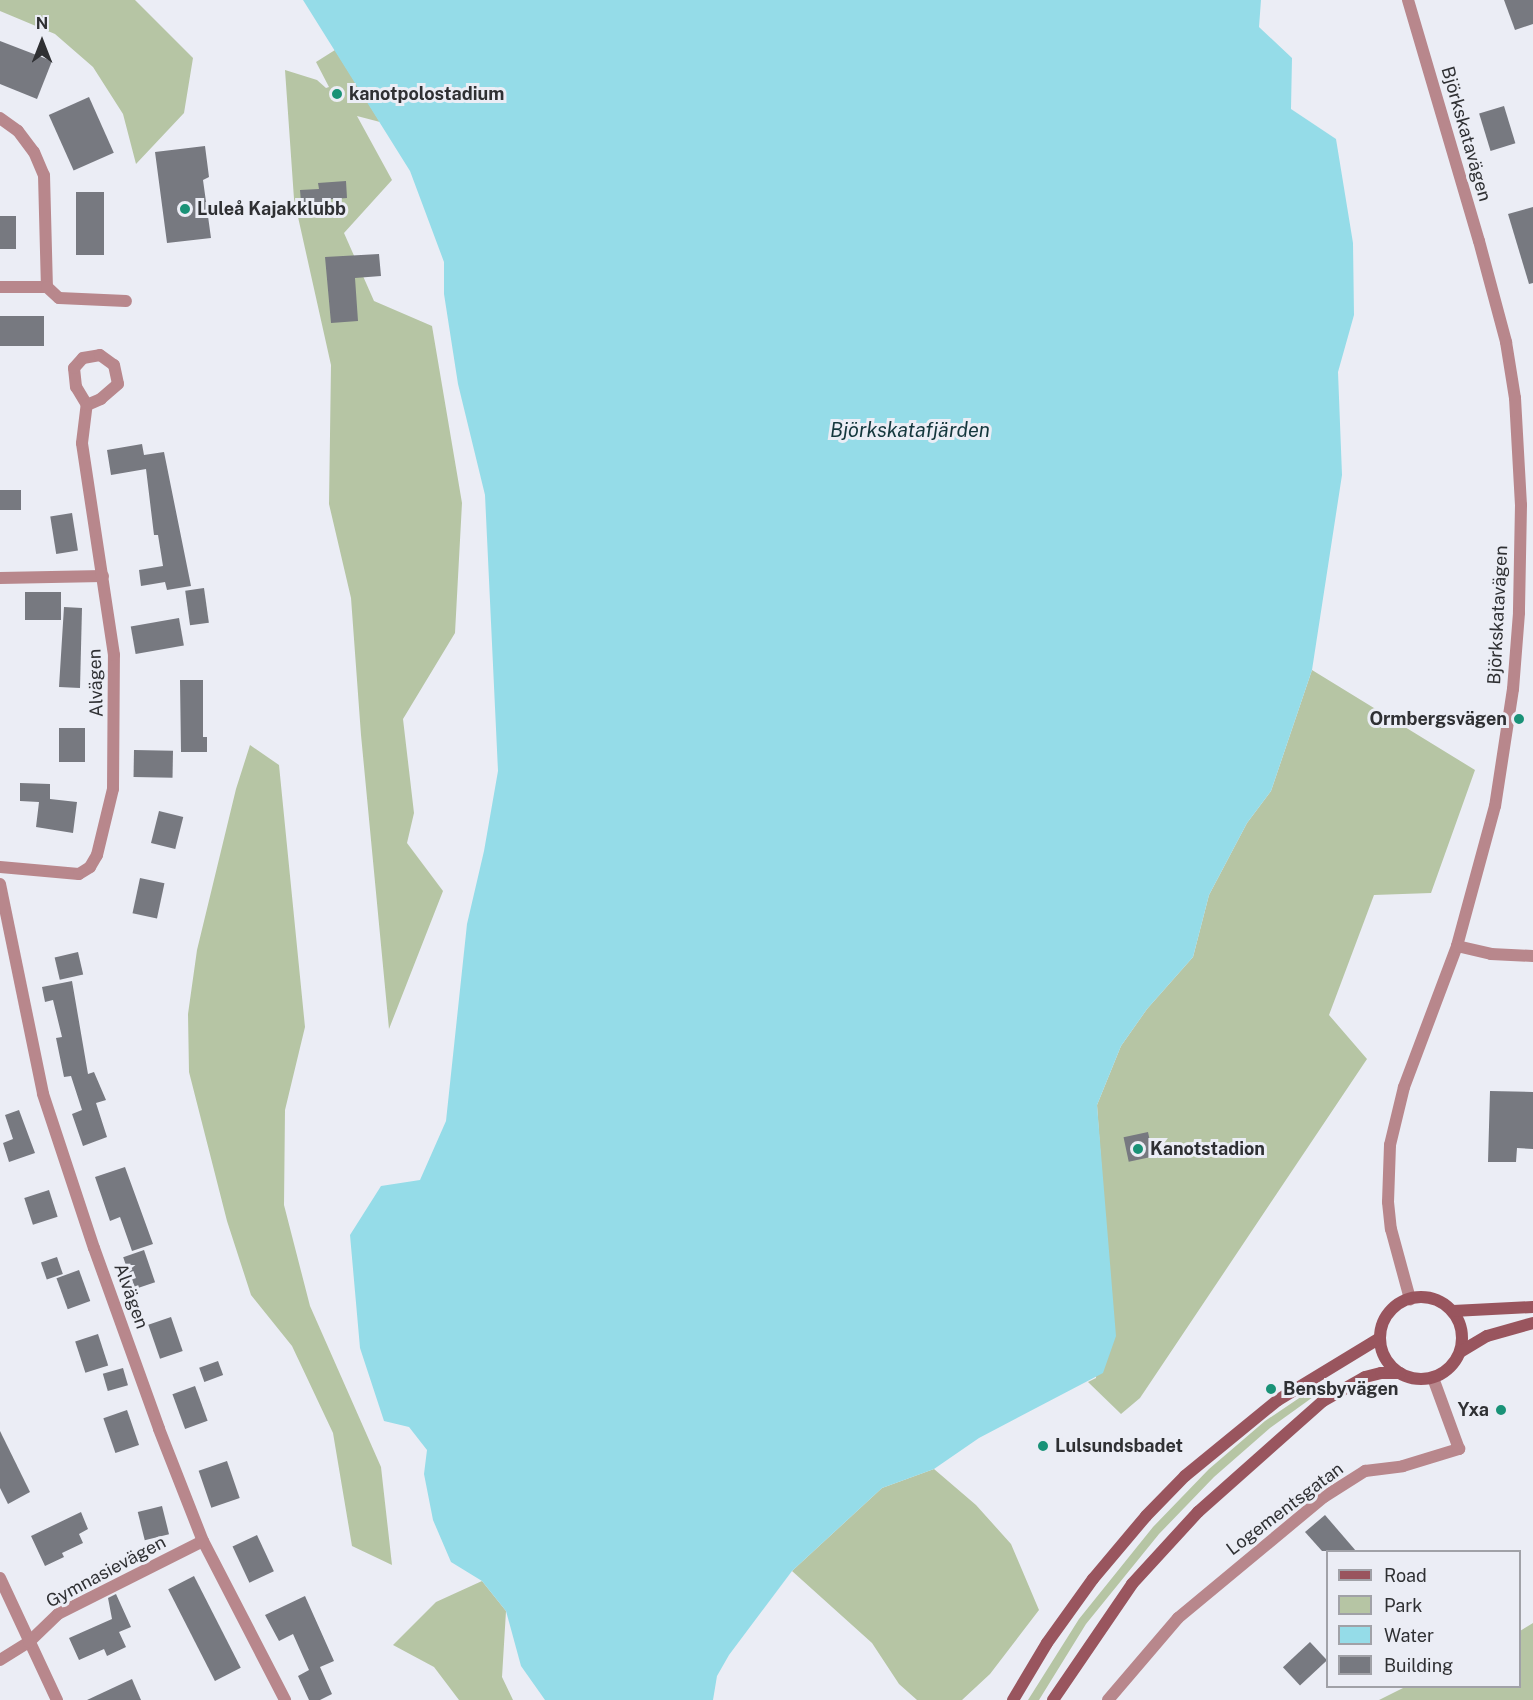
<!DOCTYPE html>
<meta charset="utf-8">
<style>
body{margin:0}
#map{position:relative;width:1533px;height:1700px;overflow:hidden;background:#ebedf5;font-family:"Public Sans",sans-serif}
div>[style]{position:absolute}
.green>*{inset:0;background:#b6c5a4}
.water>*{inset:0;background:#95dce8}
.building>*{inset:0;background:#777980;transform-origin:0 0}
.street>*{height:12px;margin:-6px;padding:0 6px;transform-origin:6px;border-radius:6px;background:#b8878c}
.secondary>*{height:12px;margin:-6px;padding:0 6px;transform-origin:6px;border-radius:6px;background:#99555e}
.secondary>.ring{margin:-6px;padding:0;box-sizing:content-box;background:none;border:12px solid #99555e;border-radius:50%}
.dots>*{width:16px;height:16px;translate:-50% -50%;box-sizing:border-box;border:3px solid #ebedf5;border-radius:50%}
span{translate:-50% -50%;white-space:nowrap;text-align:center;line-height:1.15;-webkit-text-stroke:6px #ebedf5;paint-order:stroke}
.poi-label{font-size:18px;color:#2f3033;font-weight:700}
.left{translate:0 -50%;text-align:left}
.right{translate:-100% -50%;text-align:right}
.street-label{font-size:18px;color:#2f3033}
.water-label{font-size:20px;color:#14373d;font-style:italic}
.legend{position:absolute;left:1326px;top:1550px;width:195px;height:138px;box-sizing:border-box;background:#ebedf5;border:2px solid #a0a1a7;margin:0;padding:8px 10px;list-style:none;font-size:18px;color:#2f3033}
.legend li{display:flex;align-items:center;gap:12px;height:30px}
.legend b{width:30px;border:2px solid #a0a1a7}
.north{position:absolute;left:12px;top:12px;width:60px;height:60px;-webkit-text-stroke:4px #ebedf5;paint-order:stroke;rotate:0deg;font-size:16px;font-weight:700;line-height:24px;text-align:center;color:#2f3033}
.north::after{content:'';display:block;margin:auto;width:21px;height:27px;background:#2f3033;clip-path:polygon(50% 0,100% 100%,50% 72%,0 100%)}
</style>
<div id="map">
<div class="green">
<i style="clip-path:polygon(0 0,135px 0,193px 58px,184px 113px,136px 164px,123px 114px,93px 67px,55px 34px,0 11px)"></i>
<i style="clip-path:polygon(335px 50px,380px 122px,357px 116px,392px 180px,344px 233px,374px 301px,432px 326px,462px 503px,455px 633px,403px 719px,414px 813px,407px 843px,443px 891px,389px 1029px,361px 735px,351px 598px,329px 504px,331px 365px,294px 199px,285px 70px,317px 80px,326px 88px,329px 87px,316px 62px)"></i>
<i style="clip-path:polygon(1312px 670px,1475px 770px,1431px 893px,1374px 895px,1329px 1015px,1367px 1059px,1140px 1398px,1121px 1414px,1088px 1382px,1096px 1378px,1106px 1233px,1097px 1105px,1121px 1046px,1147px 1009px,1193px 957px,1209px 895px,1247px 823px,1271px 791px)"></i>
<i style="clip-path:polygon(250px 745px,279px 765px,305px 1027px,285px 1110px,284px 1205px,310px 1306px,381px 1467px,392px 1565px,352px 1546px,333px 1433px,292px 1346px,251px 1295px,227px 1221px,189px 1072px,188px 1014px,197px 950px,236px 789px)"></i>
<i style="clip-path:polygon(1317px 1386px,1320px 1392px,1270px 1428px,1214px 1477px,1159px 1534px,1086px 1624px,1039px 1700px,1028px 1700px,1079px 1619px,1153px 1527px,1209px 1469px,1265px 1421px)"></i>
<i style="clip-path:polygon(934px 1469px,976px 1505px,1011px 1544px,1039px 1610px,990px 1674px,962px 1700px,917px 1700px,899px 1684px,872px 1643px,792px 1571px,882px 1488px)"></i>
<i style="clip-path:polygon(482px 1581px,506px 1611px,502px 1677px,513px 1700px,459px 1700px,434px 1667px,393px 1645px,436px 1602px)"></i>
<i style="clip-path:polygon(1533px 1623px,1533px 1700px,1379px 1700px,1405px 1687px,1520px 1686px,1520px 1631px)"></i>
</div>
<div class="water">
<i style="clip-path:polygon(303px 0,1261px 0,1259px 27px,1292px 58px,1291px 109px,1336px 139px,1353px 243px,1354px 315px,1338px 372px,1342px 475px,1312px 670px,1271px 791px,1247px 823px,1209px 895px,1193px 957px,1147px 1009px,1121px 1046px,1097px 1105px,1116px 1336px,1103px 1373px,979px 1438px,934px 1469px,882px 1488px,792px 1571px,729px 1655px,717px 1676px,713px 1700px,545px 1700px,521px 1666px,506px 1611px,482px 1581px,451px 1562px,433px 1520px,424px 1474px,427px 1450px,409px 1427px,384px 1421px,360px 1348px,350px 1235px,381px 1186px,420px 1180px,446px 1121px,467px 924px,484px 851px,498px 771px,485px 495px,458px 384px,444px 294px,444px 262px,410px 171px)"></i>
</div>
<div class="building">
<i style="clip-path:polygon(1504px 0,1533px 0,1533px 24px,1515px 30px)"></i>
<i style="clip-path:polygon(0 41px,52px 61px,37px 99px,0 84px)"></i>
<i style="left:89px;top:97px;width:61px;height:44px;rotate:66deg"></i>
<i style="left:1504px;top:106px;width:39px;height:26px;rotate:73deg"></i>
<i style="clip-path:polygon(205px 146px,209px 177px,203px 180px,211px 238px,167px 243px,155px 152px)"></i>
<i style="clip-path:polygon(346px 181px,347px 198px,322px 200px,323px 214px,302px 215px,300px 190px,319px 189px,318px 183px)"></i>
<i style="left:76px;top:192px;width:28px;height:63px"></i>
<i style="clip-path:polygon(1533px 207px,1533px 283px,1529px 284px,1508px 214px)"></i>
<i style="left:0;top:216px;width:16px;height:33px"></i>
<i style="clip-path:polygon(379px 254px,381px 276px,355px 278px,358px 321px,331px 323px,325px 257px)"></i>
<i style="left:0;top:316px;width:44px;height:30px"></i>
<i style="clip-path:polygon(142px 444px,144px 455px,164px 452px,191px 586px,167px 590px,165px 582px,141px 586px,139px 570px,163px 566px,158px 535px,154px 535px,146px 469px,111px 475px,107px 450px)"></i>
<i style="left:0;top:490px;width:21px;height:20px"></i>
<i style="left:72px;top:513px;width:38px;height:22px;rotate:81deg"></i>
<i style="left:204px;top:588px;width:35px;height:19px;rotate:82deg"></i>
<i style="left:25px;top:592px;width:36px;height:28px"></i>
<i style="clip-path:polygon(64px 607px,82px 608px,80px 688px,59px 687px)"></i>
<i style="left:179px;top:618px;width:28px;height:49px;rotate:80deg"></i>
<i style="clip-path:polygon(180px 680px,203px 680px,203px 737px,207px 737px,207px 752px,181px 752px)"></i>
<i style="left:85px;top:728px;width:34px;height:26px;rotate:90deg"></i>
<i style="left:134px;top:750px;width:39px;height:27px;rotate:1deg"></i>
<i style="clip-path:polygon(20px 783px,50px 784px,50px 799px,77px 802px,73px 833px,36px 827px,39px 802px,20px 801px)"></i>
<i style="left:159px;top:811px;width:25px;height:33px;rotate:14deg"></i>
<i style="left:140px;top:878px;width:25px;height:36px;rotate:12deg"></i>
<i style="left:78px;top:952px;width:23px;height:24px;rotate:77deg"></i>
<i style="clip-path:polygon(72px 981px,88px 1074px,94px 1072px,106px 1100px,96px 1103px,107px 1137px,83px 1146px,72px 1114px,82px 1110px,71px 1076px,64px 1077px,56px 1038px,62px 1037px,53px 1000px,45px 1002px,42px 987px)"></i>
<i style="clip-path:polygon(1490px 1091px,1533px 1092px,1533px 1149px,1517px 1148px,1516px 1162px,1488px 1162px)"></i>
<i style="clip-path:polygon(19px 1110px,35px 1153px,9px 1162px,3px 1143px,13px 1139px,5px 1115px)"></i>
<i style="left:1148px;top:1132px;width:25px;height:25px;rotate:78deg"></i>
<i style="clip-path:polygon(125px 1167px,153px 1244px,132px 1251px,120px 1217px,110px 1221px,95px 1177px)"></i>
<i style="left:49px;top:1190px;width:28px;height:26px;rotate:72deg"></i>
<i style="left:144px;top:1250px;width:34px;height:22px;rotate:71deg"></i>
<i style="left:57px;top:1257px;width:18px;height:17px;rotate:71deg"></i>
<i style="left:79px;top:1270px;width:33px;height:24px;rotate:70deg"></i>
<i style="left:171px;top:1317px;width:36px;height:24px;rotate:71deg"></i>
<i style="left:98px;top:1334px;width:33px;height:24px;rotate:72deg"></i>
<i style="left:218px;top:1361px;width:15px;height:20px;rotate:70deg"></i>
<i style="left:123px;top:1368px;width:18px;height:21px;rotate:74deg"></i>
<i style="left:195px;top:1386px;width:37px;height:24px;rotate:70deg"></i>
<i style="left:127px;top:1410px;width:37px;height:25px;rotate:71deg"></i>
<i style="clip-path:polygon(0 1431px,30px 1492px,8px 1504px,0 1488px)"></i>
<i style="left:227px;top:1461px;width:39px;height:30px;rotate:71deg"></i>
<i style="left:162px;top:1506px;width:29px;height:25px;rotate:76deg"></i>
<i style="clip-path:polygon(81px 1512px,88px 1529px,79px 1534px,83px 1543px,62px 1553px,64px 1557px,45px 1566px,31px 1536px)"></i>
<i style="clip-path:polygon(1325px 1515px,1356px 1551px,1322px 1551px,1305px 1532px)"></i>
<i style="left:257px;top:1535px;width:40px;height:27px;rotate:65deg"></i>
<i style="left:194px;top:1576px;width:103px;height:29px;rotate:63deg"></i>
<i style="clip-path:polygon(116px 1594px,131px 1627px,119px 1632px,126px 1647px,107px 1656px,104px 1649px,79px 1660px,69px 1638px,112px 1619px,108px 1598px)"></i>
<i style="clip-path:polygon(305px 1596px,334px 1661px,320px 1667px,332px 1694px,320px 1700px,309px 1700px,298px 1676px,309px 1670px,293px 1634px,279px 1641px,265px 1615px)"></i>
<i style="left:1310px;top:1642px;width:25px;height:37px;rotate:47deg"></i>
<i style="clip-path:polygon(132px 1679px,141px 1700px,87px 1700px)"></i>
</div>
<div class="street">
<i style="left:1408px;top:0;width:251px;rotate:73.6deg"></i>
<i style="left:1479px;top:241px;width:105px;rotate:75deg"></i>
<i style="left:1506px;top:342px;width:57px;rotate:80.9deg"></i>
<i style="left:1515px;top:398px;width:107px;rotate:86.8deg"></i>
<i style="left:1521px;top:505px;width:108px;rotate:91.1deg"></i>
<i style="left:1519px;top:613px;width:76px;rotate:94.5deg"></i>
<i style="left:1513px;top:689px;width:118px;rotate:98.7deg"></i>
<i style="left:1495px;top:806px;width:145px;rotate:105.2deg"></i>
<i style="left:1457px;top:946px;width:151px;rotate:110.6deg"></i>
<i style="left:1404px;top:1087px;width:60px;rotate:103.6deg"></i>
<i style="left:1390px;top:1145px;width:57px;rotate:92deg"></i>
<i style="left:1388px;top:1202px;width:27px;rotate:84deg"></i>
<i style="left:1391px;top:1229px;width:73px;rotate:74.8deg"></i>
<i style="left:0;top:118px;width:22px;rotate:36deg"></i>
<i style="left:18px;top:131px;width:26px;rotate:53deg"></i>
<i style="left:34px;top:152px;width:25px;rotate:67deg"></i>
<i style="left:44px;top:175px;width:112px;rotate:88.5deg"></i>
<i style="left:0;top:287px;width:47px"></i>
<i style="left:47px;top:287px;width:16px;rotate:43deg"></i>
<i style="left:59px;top:298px;width:67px;rotate:2.6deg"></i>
<i style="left:0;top:578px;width:103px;rotate:-1.1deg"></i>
<i style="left:0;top:867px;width:79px;rotate:5.1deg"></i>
<i style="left:79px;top:874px;width:13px;rotate:-32deg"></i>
<i style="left:90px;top:867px;width:14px;rotate:-60deg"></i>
<i style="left:97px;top:855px;width:68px;rotate:-76.4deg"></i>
<i style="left:113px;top:789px;width:134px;rotate:-89.6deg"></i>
<i style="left:114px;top:655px;width:214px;rotate:-98.6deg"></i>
<i style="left:82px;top:443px;width:38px;rotate:-83deg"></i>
<i style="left:87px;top:405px;width:21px;rotate:-121deg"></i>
<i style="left:76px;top:387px;width:19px;rotate:-96deg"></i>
<i style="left:74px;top:368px;width:13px;rotate:-48deg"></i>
<i style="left:83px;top:358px;width:17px;rotate:-10deg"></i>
<i style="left:100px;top:355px;width:17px;rotate:36deg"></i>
<i style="left:114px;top:365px;width:19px;rotate:78deg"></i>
<i style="left:118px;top:384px;width:23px;rotate:139deg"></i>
<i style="left:101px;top:399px;width:15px;rotate:157deg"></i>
<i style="left:0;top:884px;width:214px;rotate:78.4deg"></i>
<i style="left:43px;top:1094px;width:162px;rotate:71.7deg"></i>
<i style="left:94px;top:1248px;width:192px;rotate:70.2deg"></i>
<i style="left:159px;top:1429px;width:120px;rotate:68.6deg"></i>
<i style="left:203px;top:1541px;width:179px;rotate:62.7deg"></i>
<i style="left:1457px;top:946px;width:35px;rotate:13deg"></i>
<i style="left:1491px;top:954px;width:42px;rotate:2.7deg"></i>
<i style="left:0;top:1578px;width:135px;rotate:65deg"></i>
<i style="left:0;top:1660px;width:34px;rotate:-32deg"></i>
<i style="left:29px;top:1642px;width:40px;rotate:-44deg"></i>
<i style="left:58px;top:1614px;width:162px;rotate:-26.7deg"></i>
<i style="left:1108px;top:1700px;width:108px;rotate:-49.5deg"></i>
<i style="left:1178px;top:1618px;width:190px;rotate:-39.7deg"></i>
<i style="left:1324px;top:1497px;width:49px;rotate:-32.4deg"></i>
<i style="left:1365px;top:1471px;width:38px;rotate:-7deg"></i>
<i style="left:1403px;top:1466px;width:59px;rotate:-16.9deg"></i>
<i style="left:1459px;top:1449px;width:76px;rotate:-110.1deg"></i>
</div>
<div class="secondary">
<i class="ring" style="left:1380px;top:1297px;width:70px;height:70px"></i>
<i style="left:1453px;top:1311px;width:80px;rotate:-2.9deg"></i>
<i style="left:1460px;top:1352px;width:31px;rotate:-31deg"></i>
<i style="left:1487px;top:1336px;width:48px;rotate:-15.8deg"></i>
<i style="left:1013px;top:1700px;width:66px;rotate:-59.2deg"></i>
<i style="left:1047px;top:1643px;width:79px;rotate:-54.3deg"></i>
<i style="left:1093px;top:1579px;width:82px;rotate:-49.9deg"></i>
<i style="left:1146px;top:1516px;width:56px;rotate:-45.7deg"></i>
<i style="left:1185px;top:1476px;width:120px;rotate:-39.3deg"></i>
<i style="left:1278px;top:1400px;width:119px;rotate:-31.3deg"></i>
<i style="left:1053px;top:1700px;width:140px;rotate:-55.7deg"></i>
<i style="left:1132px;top:1584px;width:98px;rotate:-47.5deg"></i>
<i style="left:1198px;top:1512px;width:167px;rotate:-41.6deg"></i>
<i style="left:1323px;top:1401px;width:48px;rotate:-29.7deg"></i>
<i style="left:1365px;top:1377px;width:16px;rotate:-14deg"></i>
<i style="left:1381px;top:1373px;width:19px"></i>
</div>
<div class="dots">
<i style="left:337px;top:94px;background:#199277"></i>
<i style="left:185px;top:209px;background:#199277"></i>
<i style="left:1519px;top:719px;background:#199277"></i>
<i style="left:1138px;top:1149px;background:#199277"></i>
<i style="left:1271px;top:1389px;background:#199277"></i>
<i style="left:1501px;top:1410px;background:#199277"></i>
<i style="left:1043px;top:1446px;background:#199277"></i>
</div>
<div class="poi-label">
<span class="left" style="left:349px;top:94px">kanotpolostadium</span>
<span class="left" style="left:197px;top:209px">Luleå Kajakklubb</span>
<span class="right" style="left:1507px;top:719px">Ormbergsvägen</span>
<span class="left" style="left:1150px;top:1149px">Kanotstadion</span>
<span class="left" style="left:1283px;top:1389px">Bensbyvägen</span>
<span class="right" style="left:1489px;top:1410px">Yxa</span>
<span class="left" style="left:1055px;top:1446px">Lulsundsbadet</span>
</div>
<div class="street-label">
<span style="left:1466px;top:134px;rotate:74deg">Björkskatavägen</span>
<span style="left:1498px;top:615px;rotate:-87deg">Björkskatavägen</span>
<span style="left:96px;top:683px;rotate:-92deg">Alvägen</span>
<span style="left:131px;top:1296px;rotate:70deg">Alvägen</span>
<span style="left:1285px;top:1509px;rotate:-37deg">Logementsgatan</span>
<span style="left:106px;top:1572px;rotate:-28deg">Gymnasievägen</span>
</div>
<div class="water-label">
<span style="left:910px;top:430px">Björkskatafjärden</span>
</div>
<ul class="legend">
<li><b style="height:8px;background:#99555e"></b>Road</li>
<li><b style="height:16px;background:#b6c5a4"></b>Park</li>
<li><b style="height:16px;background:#95dce8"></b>Water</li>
<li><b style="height:16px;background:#777980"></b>Building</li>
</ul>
<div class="north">N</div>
</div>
